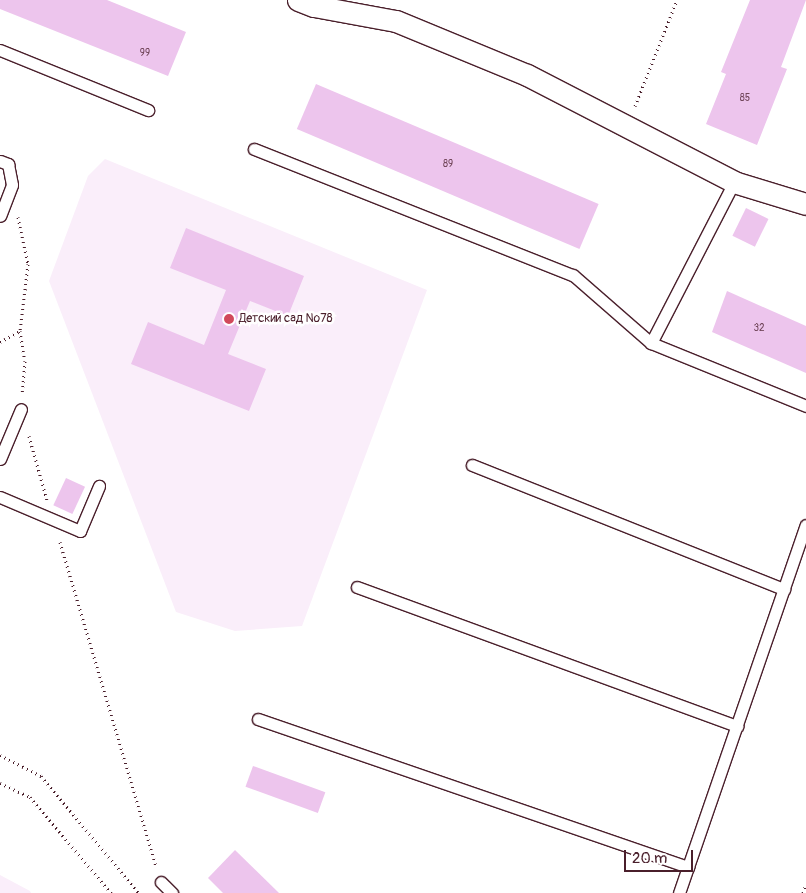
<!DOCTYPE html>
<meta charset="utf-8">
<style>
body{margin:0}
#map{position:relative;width:806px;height:893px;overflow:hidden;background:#fff;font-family:Pangolin,sans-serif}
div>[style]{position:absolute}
.built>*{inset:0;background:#faeefa}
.building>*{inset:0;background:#edc5ed;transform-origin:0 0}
.path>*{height:3px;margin-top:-1.5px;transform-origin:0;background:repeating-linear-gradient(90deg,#4a1f2b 0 1px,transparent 0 5px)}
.roads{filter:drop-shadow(1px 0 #4a1f2b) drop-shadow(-1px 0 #4a1f2b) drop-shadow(0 1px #4a1f2b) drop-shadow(0 -1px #4a1f2b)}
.service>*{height:11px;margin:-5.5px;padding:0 5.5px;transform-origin:5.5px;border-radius:5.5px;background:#fff}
.minor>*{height:21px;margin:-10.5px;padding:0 10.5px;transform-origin:10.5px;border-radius:10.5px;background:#fff}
.dots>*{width:14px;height:14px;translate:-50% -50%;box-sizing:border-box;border:2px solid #fff;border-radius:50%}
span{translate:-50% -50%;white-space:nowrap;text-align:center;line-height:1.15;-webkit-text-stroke:5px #fff;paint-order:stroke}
.number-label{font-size:10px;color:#73485c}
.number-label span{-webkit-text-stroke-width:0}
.poi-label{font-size:12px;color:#4a1f2b}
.left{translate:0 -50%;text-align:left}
.scale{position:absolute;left:624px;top:850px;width:69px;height:22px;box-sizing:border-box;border:2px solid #4a1f2b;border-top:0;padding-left:6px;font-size:15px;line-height:18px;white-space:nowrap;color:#4a1f2b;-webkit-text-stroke:4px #fff;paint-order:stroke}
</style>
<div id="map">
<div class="built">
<i style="clip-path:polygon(105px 159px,427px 290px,302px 626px,235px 631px,176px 612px,49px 281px,88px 176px)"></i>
<i style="clip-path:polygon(0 875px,30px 891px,31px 893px,0 893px)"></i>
</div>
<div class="building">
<i style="clip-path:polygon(0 0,107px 0,186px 32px,168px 76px,0 9px)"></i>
<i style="clip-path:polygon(750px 0,806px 0,781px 67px,787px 69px,757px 145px,706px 124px,726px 74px,721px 72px)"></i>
<i style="left:316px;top:84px;width:307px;height:49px;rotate:23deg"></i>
<i style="left:746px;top:208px;width:25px;height:31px;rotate:26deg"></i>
<i style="clip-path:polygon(186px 228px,304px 276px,288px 316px,250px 301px,228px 354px,266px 369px,249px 411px,131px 364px,148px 322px,204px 345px,226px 290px,170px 268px)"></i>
<i style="clip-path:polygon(727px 291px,806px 326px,806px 373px,712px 332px)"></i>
<i style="left:66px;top:478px;width:21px;height:30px;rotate:25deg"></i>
<i style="left:253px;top:766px;width:77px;height:22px;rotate:20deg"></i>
<i style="clip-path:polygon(235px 850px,279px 893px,223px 893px,208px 878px)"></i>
</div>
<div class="path">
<i style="left:635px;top:106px;width:114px;rotate:-68.4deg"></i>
<i style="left:18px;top:217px;width:48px;rotate:78deg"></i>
<i style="left:28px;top:264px;width:67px;rotate:96.8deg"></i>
<i style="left:20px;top:331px;width:30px;rotate:81deg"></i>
<i style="left:25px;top:361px;width:33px;rotate:95deg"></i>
<i style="left:0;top:342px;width:23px;rotate:-29deg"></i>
<i style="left:29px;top:436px;width:66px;rotate:74.3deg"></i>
<i style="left:60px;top:542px;width:338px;rotate:73.5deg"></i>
<i style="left:0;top:755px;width:46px;rotate:27.1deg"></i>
<i style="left:41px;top:776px;width:153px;rotate:50.1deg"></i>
<i style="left:0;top:783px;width:33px;rotate:25deg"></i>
<i style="left:30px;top:797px;width:126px;rotate:49.8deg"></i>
<i style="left:803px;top:893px;width:9px;rotate:-72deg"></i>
</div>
<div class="roads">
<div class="service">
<i style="left:0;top:50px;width:160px;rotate:22.1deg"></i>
<i style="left:254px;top:149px;width:343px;rotate:21.6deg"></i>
<i style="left:573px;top:275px;width:103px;rotate:41.1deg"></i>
<i style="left:651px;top:343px;width:167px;rotate:22.1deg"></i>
<i style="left:0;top:161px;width:9px;rotate:21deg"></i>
<i style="left:8px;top:164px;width:21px;rotate:79deg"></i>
<i style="left:12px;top:185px;width:33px;rotate:111deg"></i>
<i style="left:651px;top:343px;width:181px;rotate:-62.7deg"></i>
<i style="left:0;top:459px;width:54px;rotate:-67.2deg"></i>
<i style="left:472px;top:465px;width:336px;rotate:21.7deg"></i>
<i style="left:0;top:497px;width:87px;rotate:23deg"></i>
<i style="left:80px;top:531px;width:49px;rotate:-67.1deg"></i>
<i style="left:357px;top:587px;width:405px;rotate:20.1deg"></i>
<i style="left:258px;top:719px;width:455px;rotate:19deg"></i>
<i style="left:161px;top:882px;width:16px;rotate:45deg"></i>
<i style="left:679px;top:893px;width:389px;rotate:-71deg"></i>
</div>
<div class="minor">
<i style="left:298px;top:0;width:17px;rotate:21deg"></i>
<i style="left:314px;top:6px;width:83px;rotate:10.4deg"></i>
<i style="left:396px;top:21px;width:142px;rotate:22.4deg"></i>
<i style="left:527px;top:75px;width:233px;rotate:27.3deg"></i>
<i style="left:734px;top:182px;width:75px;rotate:17deg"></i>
</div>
</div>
<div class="dots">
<i style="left:229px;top:319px;background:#d1495b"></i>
</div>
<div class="number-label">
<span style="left:145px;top:54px">99</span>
<span style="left:745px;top:99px">85</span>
<span style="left:448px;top:165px">89</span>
<span style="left:759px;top:329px">32</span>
</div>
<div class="poi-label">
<span class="left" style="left:239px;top:319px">Детский сад №78</span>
</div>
<div class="scale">20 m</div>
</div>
